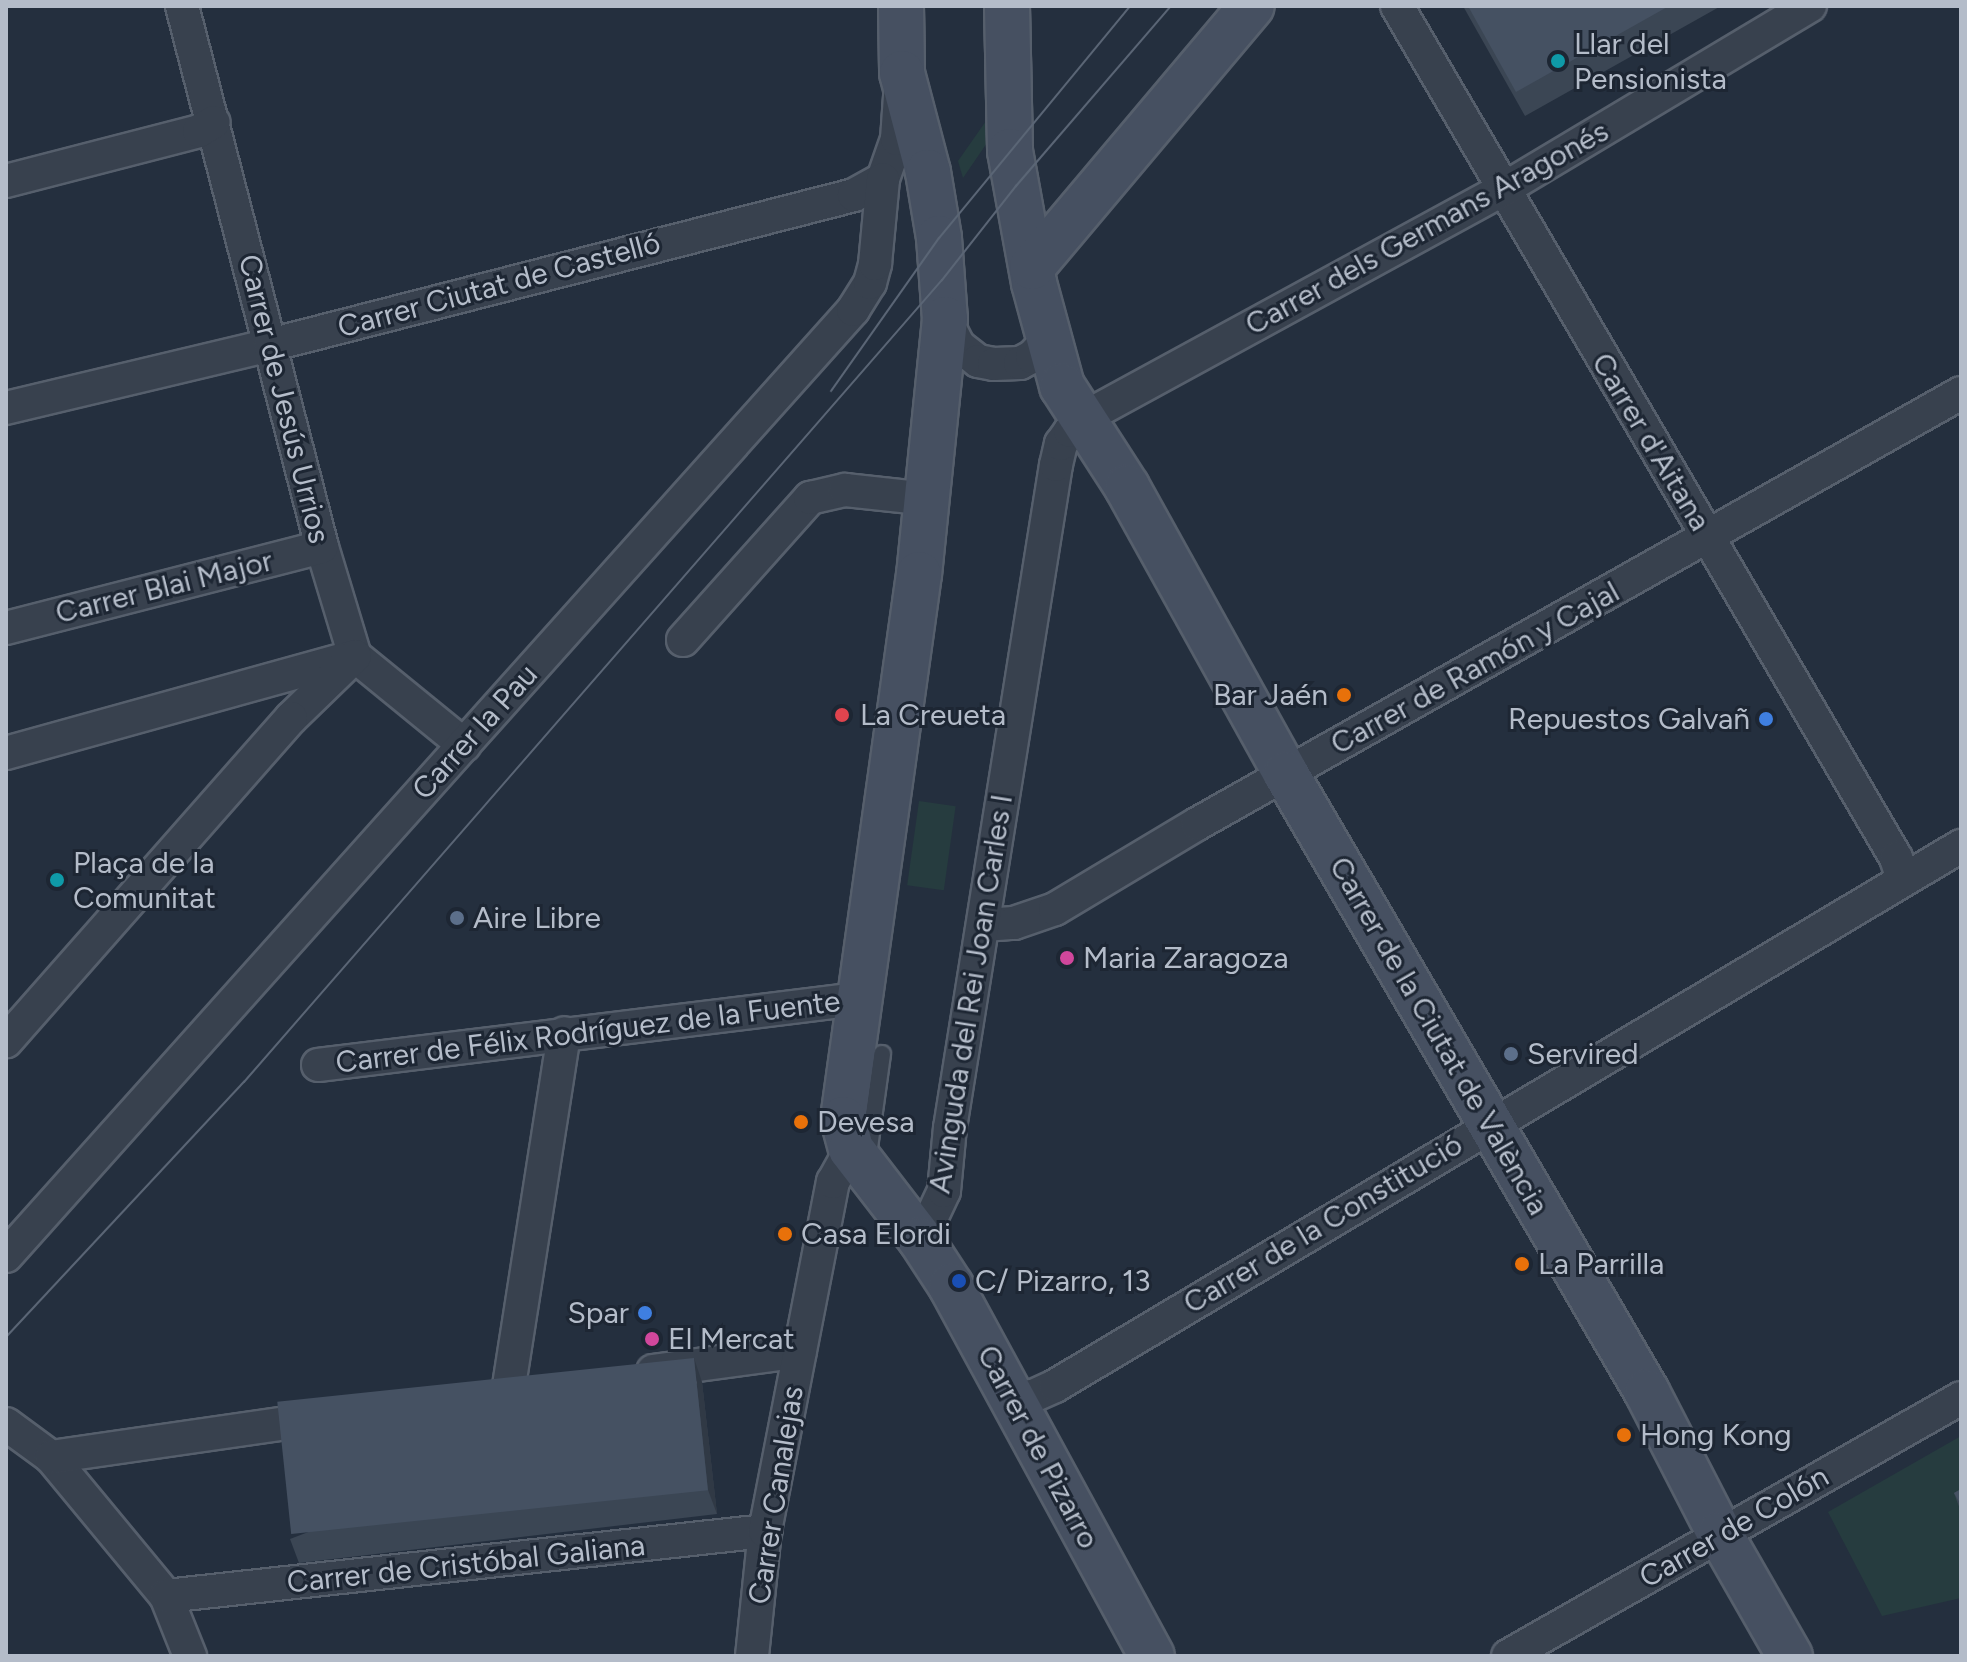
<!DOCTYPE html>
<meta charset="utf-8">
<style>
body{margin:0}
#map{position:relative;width:1967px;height:1662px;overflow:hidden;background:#242f3e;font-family:Figtree,sans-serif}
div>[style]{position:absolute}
.green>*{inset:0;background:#263c3f;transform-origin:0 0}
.roads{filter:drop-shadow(2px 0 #565f6c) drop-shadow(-2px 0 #565f6c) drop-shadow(0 2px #565f6c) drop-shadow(0 -2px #565f6c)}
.lane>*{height:16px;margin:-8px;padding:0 8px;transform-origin:8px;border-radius:8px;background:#38414e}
.street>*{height:32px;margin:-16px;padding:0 16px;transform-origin:16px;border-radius:16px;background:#38414e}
.secondary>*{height:44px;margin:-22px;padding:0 22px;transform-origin:22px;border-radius:22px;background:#465061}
.tram>*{height:2px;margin:-1px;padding:0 1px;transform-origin:1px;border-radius:1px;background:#5a6575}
.wall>*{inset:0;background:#3b4654}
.shaded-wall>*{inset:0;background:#303945}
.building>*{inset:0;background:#455162;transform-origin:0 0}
.dots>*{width:22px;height:22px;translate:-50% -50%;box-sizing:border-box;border:4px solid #1d2633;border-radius:50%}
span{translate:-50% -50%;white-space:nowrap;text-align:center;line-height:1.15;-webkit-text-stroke:6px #1d2633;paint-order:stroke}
.poi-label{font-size:30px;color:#b4bcc9}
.left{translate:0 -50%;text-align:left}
.right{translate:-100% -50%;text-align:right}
.street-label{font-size:30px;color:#b4bcc9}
.frame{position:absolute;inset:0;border:8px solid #b4bcc9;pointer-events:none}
</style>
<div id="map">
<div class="green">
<i style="clip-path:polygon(986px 121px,987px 143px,963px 178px,958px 161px)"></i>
<i style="left:919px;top:801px;width:37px;height:85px;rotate:8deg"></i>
<i style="clip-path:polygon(1961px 1436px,1961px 1598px,1882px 1616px,1828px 1512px)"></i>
</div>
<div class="roads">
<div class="lane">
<i style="left:868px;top:1155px;width:102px;rotate:-82.1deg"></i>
</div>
<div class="street">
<i style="left:182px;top:6px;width:559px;rotate:75.49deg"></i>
<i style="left:322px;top:547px;width:114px;rotate:73.2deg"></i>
<i style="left:355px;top:656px;width:141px;rotate:39.2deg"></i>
<i style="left:1397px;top:6px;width:987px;rotate:59.64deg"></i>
<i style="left:1896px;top:858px;width:22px;rotate:72deg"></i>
<i style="left:6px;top:181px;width:199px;rotate:-14.5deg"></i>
<i style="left:199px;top:131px;width:17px;rotate:-31deg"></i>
<i style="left:945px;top:319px;width:30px;rotate:63deg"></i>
<i style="left:959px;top:346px;width:24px;rotate:38deg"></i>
<i style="left:978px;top:361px;width:16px;rotate:11deg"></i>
<i style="left:994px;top:364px;width:26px;rotate:-2deg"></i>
<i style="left:1020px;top:363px;width:13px;rotate:-27deg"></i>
<i style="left:1032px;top:357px;width:23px;rotate:-47deg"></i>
<i style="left:6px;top:408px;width:271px;rotate:-13.4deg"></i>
<i style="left:270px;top:345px;width:603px;rotate:-14.4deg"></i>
<i style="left:854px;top:195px;width:33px;rotate:-29deg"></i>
<i style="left:883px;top:179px;width:42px;rotate:-70.7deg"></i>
<i style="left:897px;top:139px;width:43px;rotate:-86deg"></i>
<i style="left:6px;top:628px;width:326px;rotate:-14.4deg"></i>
<i style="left:683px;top:640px;width:191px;rotate:-48.2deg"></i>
<i style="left:810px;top:498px;width:36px;rotate:-13deg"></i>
<i style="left:845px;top:490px;width:83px;rotate:6.2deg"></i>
<i style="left:6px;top:753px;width:362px;rotate:-15.5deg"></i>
<i style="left:355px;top:656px;width:89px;rotate:135.9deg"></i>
<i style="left:291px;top:718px;width:431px;rotate:131.4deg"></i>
<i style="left:984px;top:925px;width:30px;rotate:-4deg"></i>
<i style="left:1014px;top:923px;width:43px;rotate:-18.9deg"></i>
<i style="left:1055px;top:909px;width:165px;rotate:-30.9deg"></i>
<i style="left:1197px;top:824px;width:877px;rotate:-29.43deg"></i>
<i style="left:318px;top:1065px;width:544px;rotate:-6.97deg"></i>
<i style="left:921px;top:1240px;width:54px;rotate:-64.9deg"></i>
<i style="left:944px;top:1191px;width:63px;rotate:-84.6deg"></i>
<i style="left:950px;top:1128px;width:671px;rotate:-80.92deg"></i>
<i style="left:1056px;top:465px;width:22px;rotate:-77deg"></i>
<i style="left:1061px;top:444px;width:16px;rotate:-55deg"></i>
<i style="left:1070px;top:431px;width:17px;rotate:-45deg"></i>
<i style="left:1082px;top:419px;width:478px;rotate:-28.6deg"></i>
<i style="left:1502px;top:190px;width:359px;rotate:-30.9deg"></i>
<i style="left:6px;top:1256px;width:1270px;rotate:-48.16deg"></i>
<i style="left:853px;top:310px;width:32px;rotate:-58deg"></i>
<i style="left:870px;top:283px;width:20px;rotate:-75deg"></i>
<i style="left:875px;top:264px;width:85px;rotate:-84.6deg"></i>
<i style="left:653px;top:1371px;width:148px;rotate:-7.7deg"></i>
<i style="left:508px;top:1392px;width:363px;rotate:-81.1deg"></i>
<i style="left:1013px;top:1398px;width:20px;rotate:-6deg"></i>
<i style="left:1033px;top:1396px;width:24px;rotate:-24deg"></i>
<i style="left:1055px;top:1386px;width:1055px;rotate:-30.8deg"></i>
<i style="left:6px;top:1424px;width:56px;rotate:36.3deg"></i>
<i style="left:51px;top:1457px;width:180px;rotate:50.4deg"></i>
<i style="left:166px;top:1596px;width:65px;rotate:68.2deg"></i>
<i style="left:51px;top:1457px;width:274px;rotate:-8.2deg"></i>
<i style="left:166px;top:1596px;width:603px;rotate:-6.19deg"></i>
<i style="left:752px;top:1656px;width:126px;rotate:-84.1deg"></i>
<i style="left:765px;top:1531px;width:356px;rotate:-79deg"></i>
<i style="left:833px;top:1182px;width:38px;rotate:-61deg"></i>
<i style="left:1508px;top:1656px;width:521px;rotate:-29.66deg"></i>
</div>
<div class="secondary">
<i style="left:901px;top:6px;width:67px;rotate:89.1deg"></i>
<i style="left:902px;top:73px;width:102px;rotate:75.3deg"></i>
<i style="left:928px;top:172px;width:67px;rotate:80.5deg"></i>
<i style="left:939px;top:238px;width:81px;rotate:85.8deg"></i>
<i style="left:945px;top:319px;width:256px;rotate:95.8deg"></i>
<i style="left:919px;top:574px;width:550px;rotate:97.94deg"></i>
<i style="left:843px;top:1119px;width:31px;rotate:75deg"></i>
<i style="left:851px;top:1149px;width:115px;rotate:52.4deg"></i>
<i style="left:921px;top:1240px;width:55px;rotate:56.9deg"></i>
<i style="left:951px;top:1286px;width:421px;rotate:61.5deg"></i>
<i style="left:1007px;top:6px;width:145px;rotate:88.8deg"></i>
<i style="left:1010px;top:151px;width:134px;rotate:79.7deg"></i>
<i style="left:1034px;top:283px;width:107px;rotate:74.8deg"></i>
<i style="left:1062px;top:386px;width:120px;rotate:57.2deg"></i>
<i style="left:1127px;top:487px;width:328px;rotate:61deg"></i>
<i style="left:1286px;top:774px;width:716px;rotate:59.71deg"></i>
<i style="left:1647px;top:1392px;width:160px;rotate:62.8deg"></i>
<i style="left:1720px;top:1534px;width:141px;rotate:60.2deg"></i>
<i style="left:1032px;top:267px;width:341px;rotate:-49.9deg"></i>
</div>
</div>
<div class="tram">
<i style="left:831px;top:391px;width:187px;rotate:-54.8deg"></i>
<i style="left:939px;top:238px;width:301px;rotate:-50.5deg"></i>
<i style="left:6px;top:1337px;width:349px;rotate:-47deg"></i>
<i style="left:244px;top:1082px;width:1063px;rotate:-48.97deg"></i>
<i style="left:942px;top:280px;width:120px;rotate:-51.8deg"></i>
<i style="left:1016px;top:186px;width:238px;rotate:-49.3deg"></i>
</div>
<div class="wall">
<i style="clip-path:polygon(1463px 6px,1721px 6px,1525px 116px)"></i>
<i style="clip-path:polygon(702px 1382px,717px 1514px,299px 1563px,290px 1539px)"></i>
<i style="clip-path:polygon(1961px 1489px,1961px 1512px,1954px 1493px)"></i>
</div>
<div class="shaded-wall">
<i style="clip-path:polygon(694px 1358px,702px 1382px,717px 1514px,708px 1490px)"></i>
</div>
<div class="building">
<i style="clip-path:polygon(1468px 6px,1669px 6px,1516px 92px)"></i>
<i style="left:694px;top:1358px;width:133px;height:419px;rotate:84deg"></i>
<i style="clip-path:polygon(1961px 1489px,1961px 1505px,1954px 1493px)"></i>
</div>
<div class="dots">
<i style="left:1558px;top:61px;background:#0f9aa8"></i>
<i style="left:1344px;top:695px;background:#e8710a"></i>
<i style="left:842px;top:715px;background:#e0444e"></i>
<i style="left:1766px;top:719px;background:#3f7fe0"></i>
<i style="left:57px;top:880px;background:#0f9aa8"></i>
<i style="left:457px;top:918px;background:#5c6f8a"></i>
<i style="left:1067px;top:958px;background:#d1479c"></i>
<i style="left:1511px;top:1054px;background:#5c6f8a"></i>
<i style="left:801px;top:1122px;background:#e8710a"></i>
<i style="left:785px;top:1234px;background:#e8710a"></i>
<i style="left:1522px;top:1264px;background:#e8710a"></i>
<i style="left:959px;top:1281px;background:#1a4fb4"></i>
<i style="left:645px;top:1313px;background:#3f7fe0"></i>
<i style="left:652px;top:1339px;background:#d1479c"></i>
<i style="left:1624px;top:1435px;background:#e8710a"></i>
</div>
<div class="poi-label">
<span class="left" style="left:1574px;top:61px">Llar del<br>Pensionista</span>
<span class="right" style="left:1328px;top:695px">Bar Jaén</span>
<span class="left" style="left:860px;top:715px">La Creueta</span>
<span class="right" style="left:1750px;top:719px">Repuestos Galvañ</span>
<span class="left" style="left:73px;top:880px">Plaça de la<br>Comunitat</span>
<span class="left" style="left:473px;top:918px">Aire Libre</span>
<span class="left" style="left:1083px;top:958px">Maria Zaragoza</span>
<span class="left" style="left:1527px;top:1054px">Servired</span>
<span class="left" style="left:817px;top:1122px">Devesa</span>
<span class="left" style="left:801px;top:1234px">Casa Elordi</span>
<span class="left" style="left:1538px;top:1264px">La Parrilla</span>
<span class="left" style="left:975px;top:1281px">C/ Pizarro, 13</span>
<span class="right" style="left:629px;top:1313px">Spar</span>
<span class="left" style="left:668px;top:1339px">El Mercat</span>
<span class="left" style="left:1640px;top:1435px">Hong Kong</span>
</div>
<div class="street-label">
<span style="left:1427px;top:228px;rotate:-29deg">Carrer dels Germans Aragonés</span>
<span style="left:499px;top:285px;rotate:-15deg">Carrer Ciutat de Castelló</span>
<span style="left:284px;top:399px;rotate:76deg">Carrer de Jesús Urrios</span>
<span style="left:1651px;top:442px;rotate:59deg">Carrer d'Aitana</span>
<span style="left:164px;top:587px;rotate:-14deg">Carrer Blai Major</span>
<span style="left:1475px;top:668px;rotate:-29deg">Carrer de Ramón y Cajal</span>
<span style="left:475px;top:732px;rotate:-48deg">Carrer la Pau</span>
<span style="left:971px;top:994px;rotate:-81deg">Avinguda del Rei Joan Carles I</span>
<span style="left:588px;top:1032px;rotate:-7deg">Carrer de Félix Rodríguez de la Fuente</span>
<span style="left:1439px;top:1036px;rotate:60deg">Carrer de la Ciutat de València</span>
<span style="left:1323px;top:1224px;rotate:-31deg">Carrer de la Constitució</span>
<span style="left:1038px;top:1447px;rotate:62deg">Carrer de Pizarro</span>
<span style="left:776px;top:1495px;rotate:-81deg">Carrer Canalejas</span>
<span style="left:1734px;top:1527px;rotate:-30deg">Carrer de Colón</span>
<span style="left:466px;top:1564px;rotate:-6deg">Carrer de Cristóbal Galiana</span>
</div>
<div class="frame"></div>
</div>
